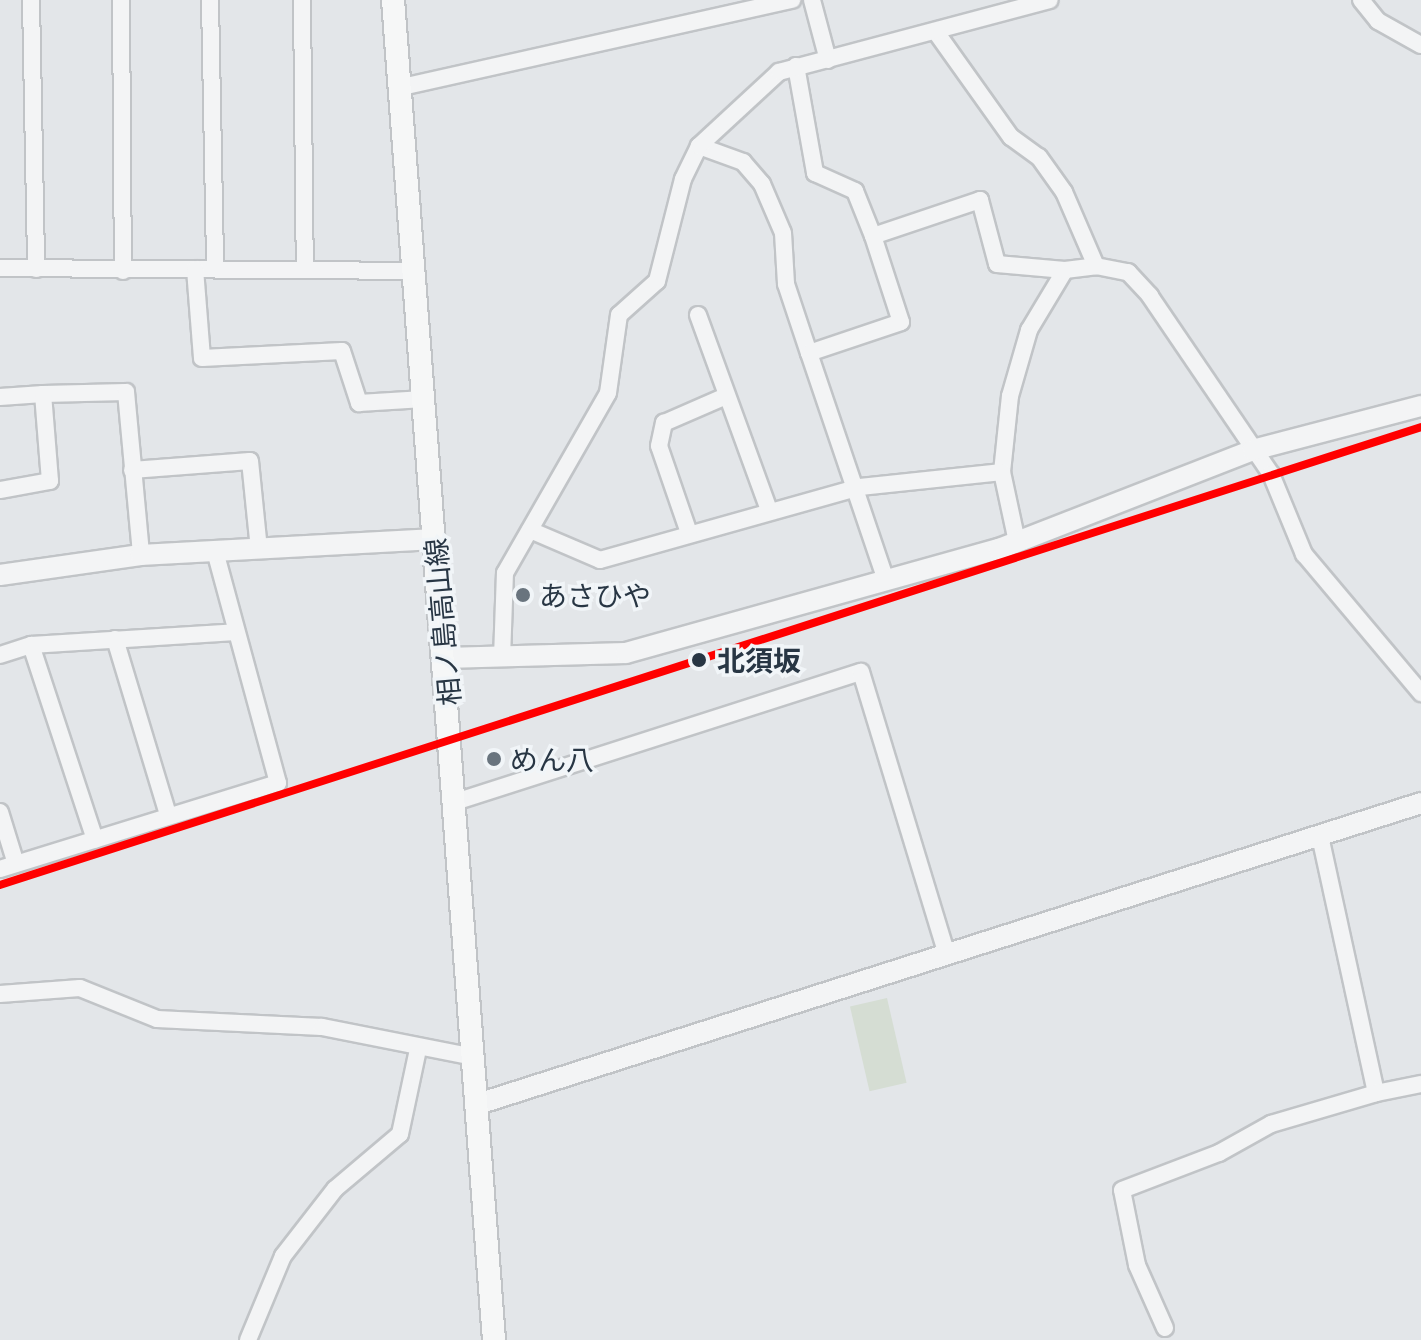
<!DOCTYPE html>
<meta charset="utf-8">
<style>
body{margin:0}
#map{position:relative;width:1421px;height:1340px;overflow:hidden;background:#e3e6e9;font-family:Barlow,"Noto Sans JP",sans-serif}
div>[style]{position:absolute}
.green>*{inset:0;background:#d5ddd3;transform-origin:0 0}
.roads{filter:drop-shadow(2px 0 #c1c4c7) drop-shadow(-2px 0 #c1c4c7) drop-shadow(0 2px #c1c4c7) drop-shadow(0 -2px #c1c4c7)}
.minor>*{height:16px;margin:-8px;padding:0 8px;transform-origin:8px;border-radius:8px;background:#f3f4f5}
.tertiary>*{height:20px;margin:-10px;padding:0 10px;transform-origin:10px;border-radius:10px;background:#f3f4f5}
.secondary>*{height:22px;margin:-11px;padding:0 11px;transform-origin:11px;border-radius:11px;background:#f6f7f7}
.rail-1>*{height:8px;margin:-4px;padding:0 4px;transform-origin:4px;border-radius:4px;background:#f00}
.dots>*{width:22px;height:22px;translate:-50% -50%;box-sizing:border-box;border:4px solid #f1f5f8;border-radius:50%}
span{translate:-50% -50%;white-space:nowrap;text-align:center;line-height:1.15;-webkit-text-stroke:7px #f1f5f8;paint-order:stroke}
.poi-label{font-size:28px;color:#283644}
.left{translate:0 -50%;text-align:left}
.street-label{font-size:28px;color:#283644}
.stop-label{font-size:28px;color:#283644;font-weight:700}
</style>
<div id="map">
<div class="green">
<i style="left:887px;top:998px;width:87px;height:38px;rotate:77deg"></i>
</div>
<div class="roads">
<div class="minor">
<i style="left:31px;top:0;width:269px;rotate:88.9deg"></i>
<i style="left:121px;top:0;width:271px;rotate:89.6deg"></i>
<i style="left:210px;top:0;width:269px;rotate:88.9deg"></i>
<i style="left:302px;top:0;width:270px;rotate:89.4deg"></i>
<i style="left:812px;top:0;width:62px;rotate:75.1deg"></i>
<i style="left:1361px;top:0;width:27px;rotate:51deg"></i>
<i style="left:1378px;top:21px;width:49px;rotate:29.2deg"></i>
<i style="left:936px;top:32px;width:129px;rotate:54.5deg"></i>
<i style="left:1011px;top:137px;width:34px;rotate:36deg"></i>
<i style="left:1039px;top:157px;width:43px;rotate:54.5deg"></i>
<i style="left:1064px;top:192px;width:81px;rotate:66.6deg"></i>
<i style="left:1096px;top:266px;width:33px;rotate:11deg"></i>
<i style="left:1128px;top:272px;width:33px;rotate:47deg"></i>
<i style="left:1150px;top:296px;width:215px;rotate:55.8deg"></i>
<i style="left:1271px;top:474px;width:87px;rotate:67.6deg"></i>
<i style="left:1304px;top:554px;width:182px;rotate:49.9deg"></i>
<i style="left:796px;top:66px;width:109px;rotate:79.9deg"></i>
<i style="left:815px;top:173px;width:44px;rotate:24.2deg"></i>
<i style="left:855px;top:191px;width:48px;rotate:68.2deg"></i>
<i style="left:873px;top:236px;width:113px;rotate:-18.6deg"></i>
<i style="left:980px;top:200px;width:66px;rotate:75.1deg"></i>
<i style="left:997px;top:264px;width:68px;rotate:5deg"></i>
<i style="left:402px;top:87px;width:400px;rotate:-12.6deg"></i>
<i style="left:699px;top:146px;width:47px;rotate:20deg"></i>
<i style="left:743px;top:162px;width:29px;rotate:49deg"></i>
<i style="left:762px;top:184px;width:53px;rotate:66.8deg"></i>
<i style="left:783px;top:233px;width:51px;rotate:86.6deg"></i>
<i style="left:786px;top:284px;width:73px;rotate:71.6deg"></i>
<i style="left:809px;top:353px;width:97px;rotate:-18.6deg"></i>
<i style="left:901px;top:322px;width:90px;rotate:-108deg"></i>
<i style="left:0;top:268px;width:416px;rotate:0.4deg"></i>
<i style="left:195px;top:269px;width:89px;rotate:85.5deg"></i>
<i style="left:202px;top:358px;width:140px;rotate:-2.9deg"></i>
<i style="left:342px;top:351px;width:55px;rotate:71.9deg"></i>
<i style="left:359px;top:403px;width:65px;rotate:-3.5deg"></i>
<i style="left:698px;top:315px;width:208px;rotate:70deg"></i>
<i style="left:809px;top:353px;width:237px;rotate:71.3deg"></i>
<i style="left:43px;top:394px;width:83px;rotate:-1.4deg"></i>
<i style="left:126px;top:392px;width:164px;rotate:84.7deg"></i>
<i style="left:0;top:397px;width:43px;rotate:-4deg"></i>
<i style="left:43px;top:394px;width:87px;rotate:85.4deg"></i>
<i style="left:50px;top:481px;width:51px;rotate:169.8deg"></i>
<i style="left:132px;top:470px;width:118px;rotate:-4.4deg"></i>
<i style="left:250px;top:461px;width:88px;rotate:84.2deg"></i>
<i style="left:1002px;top:472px;width:76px;rotate:-84deg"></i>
<i style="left:1010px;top:396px;width:69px;rotate:-73.9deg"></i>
<i style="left:1029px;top:330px;width:70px;rotate:-59deg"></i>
<i style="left:1065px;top:270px;width:31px;rotate:-7deg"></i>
<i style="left:530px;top:530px;width:76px;rotate:23.2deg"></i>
<i style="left:600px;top:560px;width:270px;rotate:-15.7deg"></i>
<i style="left:860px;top:487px;width:143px;rotate:-6deg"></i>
<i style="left:1002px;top:472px;width:72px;rotate:77.9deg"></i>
<i style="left:689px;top:533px;width:92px;rotate:-109deg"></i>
<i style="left:659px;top:446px;width:24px;rotate:-78deg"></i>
<i style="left:664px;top:423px;width:68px;rotate:-23.5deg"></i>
<i style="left:115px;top:639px;width:183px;rotate:73.2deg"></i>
<i style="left:31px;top:645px;width:205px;rotate:71.8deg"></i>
<i style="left:0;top:655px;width:33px;rotate:-18deg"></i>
<i style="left:31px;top:645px;width:205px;rotate:-3.6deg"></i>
<i style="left:502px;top:658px;width:85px;rotate:-88deg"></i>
<i style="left:505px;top:573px;width:207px;rotate:-60.2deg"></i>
<i style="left:608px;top:393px;width:79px;rotate:-82deg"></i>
<i style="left:619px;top:315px;width:51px;rotate:-41.8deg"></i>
<i style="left:657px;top:281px;width:105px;rotate:-75.7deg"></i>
<i style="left:683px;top:179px;width:37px;rotate:-64deg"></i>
<i style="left:699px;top:146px;width:109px;rotate:-42.8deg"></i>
<i style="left:779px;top:72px;width:280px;rotate:-14.9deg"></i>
<i style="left:455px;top:802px;width:426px;rotate:-17.8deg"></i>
<i style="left:861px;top:672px;width:292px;rotate:73.1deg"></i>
<i style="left:0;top:812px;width:54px;rotate:72.9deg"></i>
<i style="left:1320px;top:836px;width:263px;rotate:77.7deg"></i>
<i style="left:1376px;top:1093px;width:46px;rotate:-11.3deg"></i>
<i style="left:0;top:869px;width:291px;rotate:-17.2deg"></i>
<i style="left:278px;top:783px;width:236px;rotate:-105.2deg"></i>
<i style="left:0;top:994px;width:80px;rotate:-4.3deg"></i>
<i style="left:80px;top:988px;width:83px;rotate:21.9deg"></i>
<i style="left:157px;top:1019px;width:165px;rotate:2.8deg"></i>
<i style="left:322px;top:1027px;width:154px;rotate:11.2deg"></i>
<i style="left:1165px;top:1328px;width:69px;rotate:-114deg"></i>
<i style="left:1137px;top:1265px;width:76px;rotate:-101.3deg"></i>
<i style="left:1122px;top:1190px;width:104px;rotate:-20.9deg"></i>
<i style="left:1219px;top:1153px;width:60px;rotate:-29.1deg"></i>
<i style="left:1271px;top:1124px;width:109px;rotate:-16.4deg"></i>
<i style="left:248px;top:1340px;width:91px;rotate:-67.4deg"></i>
<i style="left:283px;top:1256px;width:85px;rotate:-52.2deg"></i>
<i style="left:335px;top:1189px;width:85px;rotate:-40.2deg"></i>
<i style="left:400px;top:1134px;width:87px;rotate:-78deg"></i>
</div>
<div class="tertiary">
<i style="left:0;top:575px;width:142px;rotate:-8.1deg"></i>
<i style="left:141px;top:555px;width:294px;rotate:-3.1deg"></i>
<i style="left:445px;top:658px;width:181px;rotate:-1.6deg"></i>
<i style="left:626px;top:653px;width:387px;rotate:-15.6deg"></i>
<i style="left:999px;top:549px;width:273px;rotate:-21.3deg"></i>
<i style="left:1253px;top:450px;width:174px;rotate:-14.7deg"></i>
<i style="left:478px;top:1104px;width:990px;rotate:-17.7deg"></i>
</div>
<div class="secondary">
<i style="left:393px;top:0;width:1344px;rotate:85.69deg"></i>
</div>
</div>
<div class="rail-1">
<i style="left:0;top:885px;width:1493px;rotate:-17.86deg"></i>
</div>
<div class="dots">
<i style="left:523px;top:595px;background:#69747e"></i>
<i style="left:699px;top:660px;background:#283644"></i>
<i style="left:494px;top:759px;background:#69747e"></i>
</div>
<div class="poi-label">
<span class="left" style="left:539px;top:595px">あさひや</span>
<span class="left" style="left:510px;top:759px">めん八</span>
</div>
<div class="street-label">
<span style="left:442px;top:622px;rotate:-95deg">相ノ島高山線</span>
</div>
<div class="stop-label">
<span class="left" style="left:717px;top:660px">北須坂</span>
</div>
</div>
